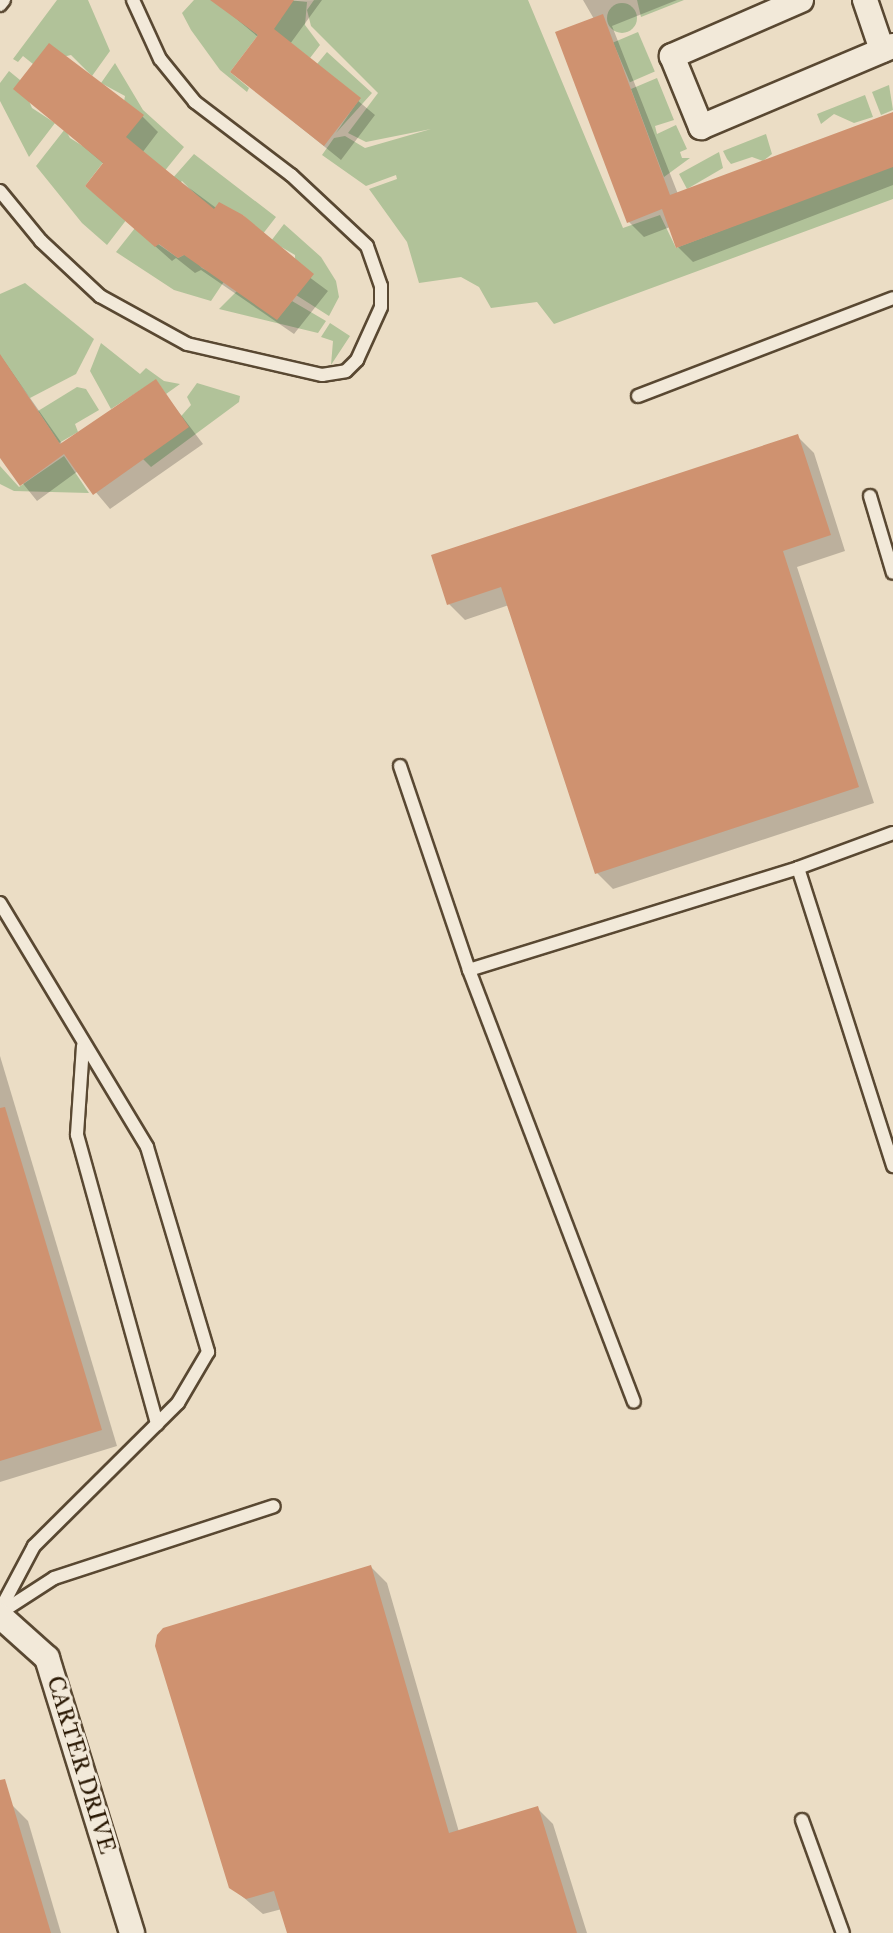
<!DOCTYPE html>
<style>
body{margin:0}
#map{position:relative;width:893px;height:1933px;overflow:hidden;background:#ebddc5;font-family:"IM FELL Great Primer",serif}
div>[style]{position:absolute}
.green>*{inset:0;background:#b1c299;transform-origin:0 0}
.round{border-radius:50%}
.shadow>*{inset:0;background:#0003}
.building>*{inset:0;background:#cf9270}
.roads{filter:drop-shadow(2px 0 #594832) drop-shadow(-2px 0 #594832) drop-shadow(0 2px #594832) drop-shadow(0 -2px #594832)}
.service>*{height:12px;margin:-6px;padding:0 6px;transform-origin:6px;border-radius:6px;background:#f2e9d9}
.minor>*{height:24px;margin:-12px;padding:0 12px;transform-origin:12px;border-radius:12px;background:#f2e9d9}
span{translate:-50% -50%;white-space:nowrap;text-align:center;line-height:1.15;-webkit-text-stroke:6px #f2e9d9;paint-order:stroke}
.street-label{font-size:24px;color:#281601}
</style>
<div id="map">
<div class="green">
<i style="clip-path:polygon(57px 0,88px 0,110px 51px,92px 76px,71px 55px,33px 64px,23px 56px,18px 62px,13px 59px)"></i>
<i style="clip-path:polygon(194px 0,214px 0,258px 35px,230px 72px,249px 88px,247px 92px,220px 70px,191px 30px,182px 13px)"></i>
<i style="clip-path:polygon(288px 0,307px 2px,305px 25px,320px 45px,310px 58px,269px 28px,280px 20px)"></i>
<i style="clip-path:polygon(314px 0,528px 0,623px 228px,660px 215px,676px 248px,893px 165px,893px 199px,554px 324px,537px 302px,491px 308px,479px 287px,461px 277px,419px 283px,407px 242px,369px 189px,397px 179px,396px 175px,366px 186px,322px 155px,334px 138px,345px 136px,365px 148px,431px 129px,366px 142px,348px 133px,378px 93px,311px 26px,307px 10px)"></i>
<i style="clip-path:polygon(637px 0,684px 0,641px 17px)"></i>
<i class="round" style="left:607px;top:3px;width:30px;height:30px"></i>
<i style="left:638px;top:32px;width:43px;height:27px;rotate:67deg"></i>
<i style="clip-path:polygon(327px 52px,372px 93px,336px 133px,360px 98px,317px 64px)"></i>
<i style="clip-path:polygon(115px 63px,143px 110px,184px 147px,163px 173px,115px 151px,125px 96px,101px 83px)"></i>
<i style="clip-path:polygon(9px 71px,20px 80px,32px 108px,55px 123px,29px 157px,0 101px,0 83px)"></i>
<i style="clip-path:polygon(657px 78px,674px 120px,655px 126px,657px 134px,676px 125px,687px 149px,680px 152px,682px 158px,690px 158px,664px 177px,631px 89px)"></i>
<i style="clip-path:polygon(889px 85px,893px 110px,881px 115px,872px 92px)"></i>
<i style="clip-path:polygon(865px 95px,873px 117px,854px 123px,834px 114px,821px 124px,817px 114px)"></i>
<i style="clip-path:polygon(65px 129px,70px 138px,105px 160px,85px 186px,127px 219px,107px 245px,82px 223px,36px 166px)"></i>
<i style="clip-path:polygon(766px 134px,772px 154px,763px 161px,752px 157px,731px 164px,727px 159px,723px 151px)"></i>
<i style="clip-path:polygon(719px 152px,723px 168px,687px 189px,679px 174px)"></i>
<i style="clip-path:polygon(194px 154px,276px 217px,262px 235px,243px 215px,212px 211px,182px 181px,178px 185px,171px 180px)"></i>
<i style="clip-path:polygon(284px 224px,321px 257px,336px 281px,339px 297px,329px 316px,296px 295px,295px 255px,271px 241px)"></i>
<i style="clip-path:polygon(135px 228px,178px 258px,188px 253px,202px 268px,225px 280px,211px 301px,174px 290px,116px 252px)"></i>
<i style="clip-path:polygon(25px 283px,94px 339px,76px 374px,30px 398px,0 357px,0 294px)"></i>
<i style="clip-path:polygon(238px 290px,277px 319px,292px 301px,326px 321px,318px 333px,219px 309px)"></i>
<i style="clip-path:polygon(330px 323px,350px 336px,331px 365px,333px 341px,321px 337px)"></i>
<i style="clip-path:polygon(101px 343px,140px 374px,146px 368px,164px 381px,180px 384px,166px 394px,156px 380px,111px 409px,90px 371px)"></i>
<i style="clip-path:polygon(197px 383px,240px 396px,239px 402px,151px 467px,143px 459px,191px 405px,187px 397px)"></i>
<i style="clip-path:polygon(77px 387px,86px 389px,99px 410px,75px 424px,78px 432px,59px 443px,38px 411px)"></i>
<i style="clip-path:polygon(64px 456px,89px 493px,14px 491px,0 484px,0 466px,19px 487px)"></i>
</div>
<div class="shadow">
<i style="clip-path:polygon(322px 0,290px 44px,375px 115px,341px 160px,232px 72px,258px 37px,215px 1px)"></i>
<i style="clip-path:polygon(583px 0,677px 0,612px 26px,678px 194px,893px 114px,893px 185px,693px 262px,678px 247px,670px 227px,644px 237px,629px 222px,594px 19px)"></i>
<i style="clip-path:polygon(16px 89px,142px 116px,158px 132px,142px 153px,328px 291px,294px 334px,201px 270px,195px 273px,176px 258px,172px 261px,87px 186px,104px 164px)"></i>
<i style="clip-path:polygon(0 355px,63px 445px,156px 382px,203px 444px,110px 509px,78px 471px,37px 501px,0 455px)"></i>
<i style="clip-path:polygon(798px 437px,814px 453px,845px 551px,797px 567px,874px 803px,613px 889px,597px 873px,509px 605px,465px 620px,449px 604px)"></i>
<i style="clip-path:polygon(0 1056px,117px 1446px,0 1482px)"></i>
<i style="clip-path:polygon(371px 1567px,387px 1583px,459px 1832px,537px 1808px,553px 1824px,587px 1933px,289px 1933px,282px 1909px,263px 1914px,231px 1887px)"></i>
<i style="clip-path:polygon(12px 1805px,28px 1821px,61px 1933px,0 1933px,0 1809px)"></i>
</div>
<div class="building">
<i style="clip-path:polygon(210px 0,294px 0,274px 29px,361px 98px,324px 146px,230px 72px,258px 35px)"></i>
<i style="clip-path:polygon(603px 14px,670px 195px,893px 112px,893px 167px,676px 248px,662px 209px,627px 223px,555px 32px)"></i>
<i style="clip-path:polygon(49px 43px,144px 115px,126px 137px,214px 209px,219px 202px,243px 215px,314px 274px,277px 320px,184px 255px,178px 258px,159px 244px,155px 247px,85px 186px,103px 163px,13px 89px)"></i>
<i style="clip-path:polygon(0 354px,60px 444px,156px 379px,189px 427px,93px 495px,64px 454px,20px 486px,0 458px)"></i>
<i style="clip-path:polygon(798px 434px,831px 535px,783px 551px,859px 787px,595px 874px,501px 587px,447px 605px,431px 555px)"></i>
<i style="clip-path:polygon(5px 1107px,102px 1430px,0 1461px,0 1108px)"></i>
<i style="clip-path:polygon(371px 1565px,449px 1833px,538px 1806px,577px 1933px,287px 1933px,274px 1891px,246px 1899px,229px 1888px,155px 1646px,157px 1635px,163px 1628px)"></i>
<i style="clip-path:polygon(5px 1779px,51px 1933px,0 1933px,0 1780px)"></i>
</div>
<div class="roads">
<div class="service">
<i style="left:0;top:5px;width:6px;rotate:-51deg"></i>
<i style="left:0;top:191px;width:65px;rotate:50.6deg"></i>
<i style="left:41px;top:241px;width:81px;rotate:43deg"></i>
<i style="left:100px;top:296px;width:99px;rotate:28.9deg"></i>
<i style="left:187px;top:344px;width:139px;rotate:12.9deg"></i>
<i style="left:322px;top:375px;width:24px;rotate:-9deg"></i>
<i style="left:346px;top:371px;width:16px;rotate:-45deg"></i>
<i style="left:357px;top:360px;width:58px;rotate:-65.6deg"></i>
<i style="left:381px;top:307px;width:21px;rotate:-90deg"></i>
<i style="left:381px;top:286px;width:42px;rotate:-109.3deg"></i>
<i style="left:367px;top:246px;width:104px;rotate:-136.9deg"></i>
<i style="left:291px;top:175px;width:121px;rotate:-142.8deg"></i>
<i style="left:195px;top:102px;width:55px;rotate:-129.1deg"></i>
<i style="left:160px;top:59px;width:65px;rotate:-114.6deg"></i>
<i style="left:638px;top:396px;width:273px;rotate:-21deg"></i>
<i style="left:870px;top:496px;width:80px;rotate:73.4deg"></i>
<i style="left:400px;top:766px;width:215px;rotate:71.3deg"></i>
<i style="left:469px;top:970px;width:344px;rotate:-17.2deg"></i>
<i style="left:893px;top:833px;width:101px;rotate:159.8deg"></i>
<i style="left:798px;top:868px;width:313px;rotate:72.3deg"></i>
<i style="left:0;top:903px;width:285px;rotate:58.9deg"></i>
<i style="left:147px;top:1147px;width:214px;rotate:73.4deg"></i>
<i style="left:208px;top:1352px;width:59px;rotate:120.5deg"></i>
<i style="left:178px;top:1403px;width:203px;rotate:135.2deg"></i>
<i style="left:34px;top:1546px;width:72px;rotate:118deg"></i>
<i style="left:469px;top:970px;width:462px;rotate:69.1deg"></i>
<i style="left:83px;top:1046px;width:89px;rotate:93.9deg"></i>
<i style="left:77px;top:1135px;width:300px;rotate:74.5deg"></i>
<i style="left:0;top:1613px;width:64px;rotate:-32.9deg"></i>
<i style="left:54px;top:1578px;width:231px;rotate:-18.1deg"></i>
<i style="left:802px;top:1820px;width:120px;rotate:70.1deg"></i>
</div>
<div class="minor">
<i style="left:801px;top:0;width:141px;rotate:156.5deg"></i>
<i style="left:672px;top:56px;width:77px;rotate:67.8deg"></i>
<i style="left:701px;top:127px;width:208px;rotate:-22.9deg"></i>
<i style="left:865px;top:0;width:53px;rotate:71.2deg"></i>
<i style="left:0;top:1616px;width:63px;rotate:41.8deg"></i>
<i style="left:47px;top:1658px;width:288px;rotate:72.8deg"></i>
</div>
</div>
<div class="street-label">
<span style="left:81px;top:1765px;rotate:73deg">CARTER DRIVE</span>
</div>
</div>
